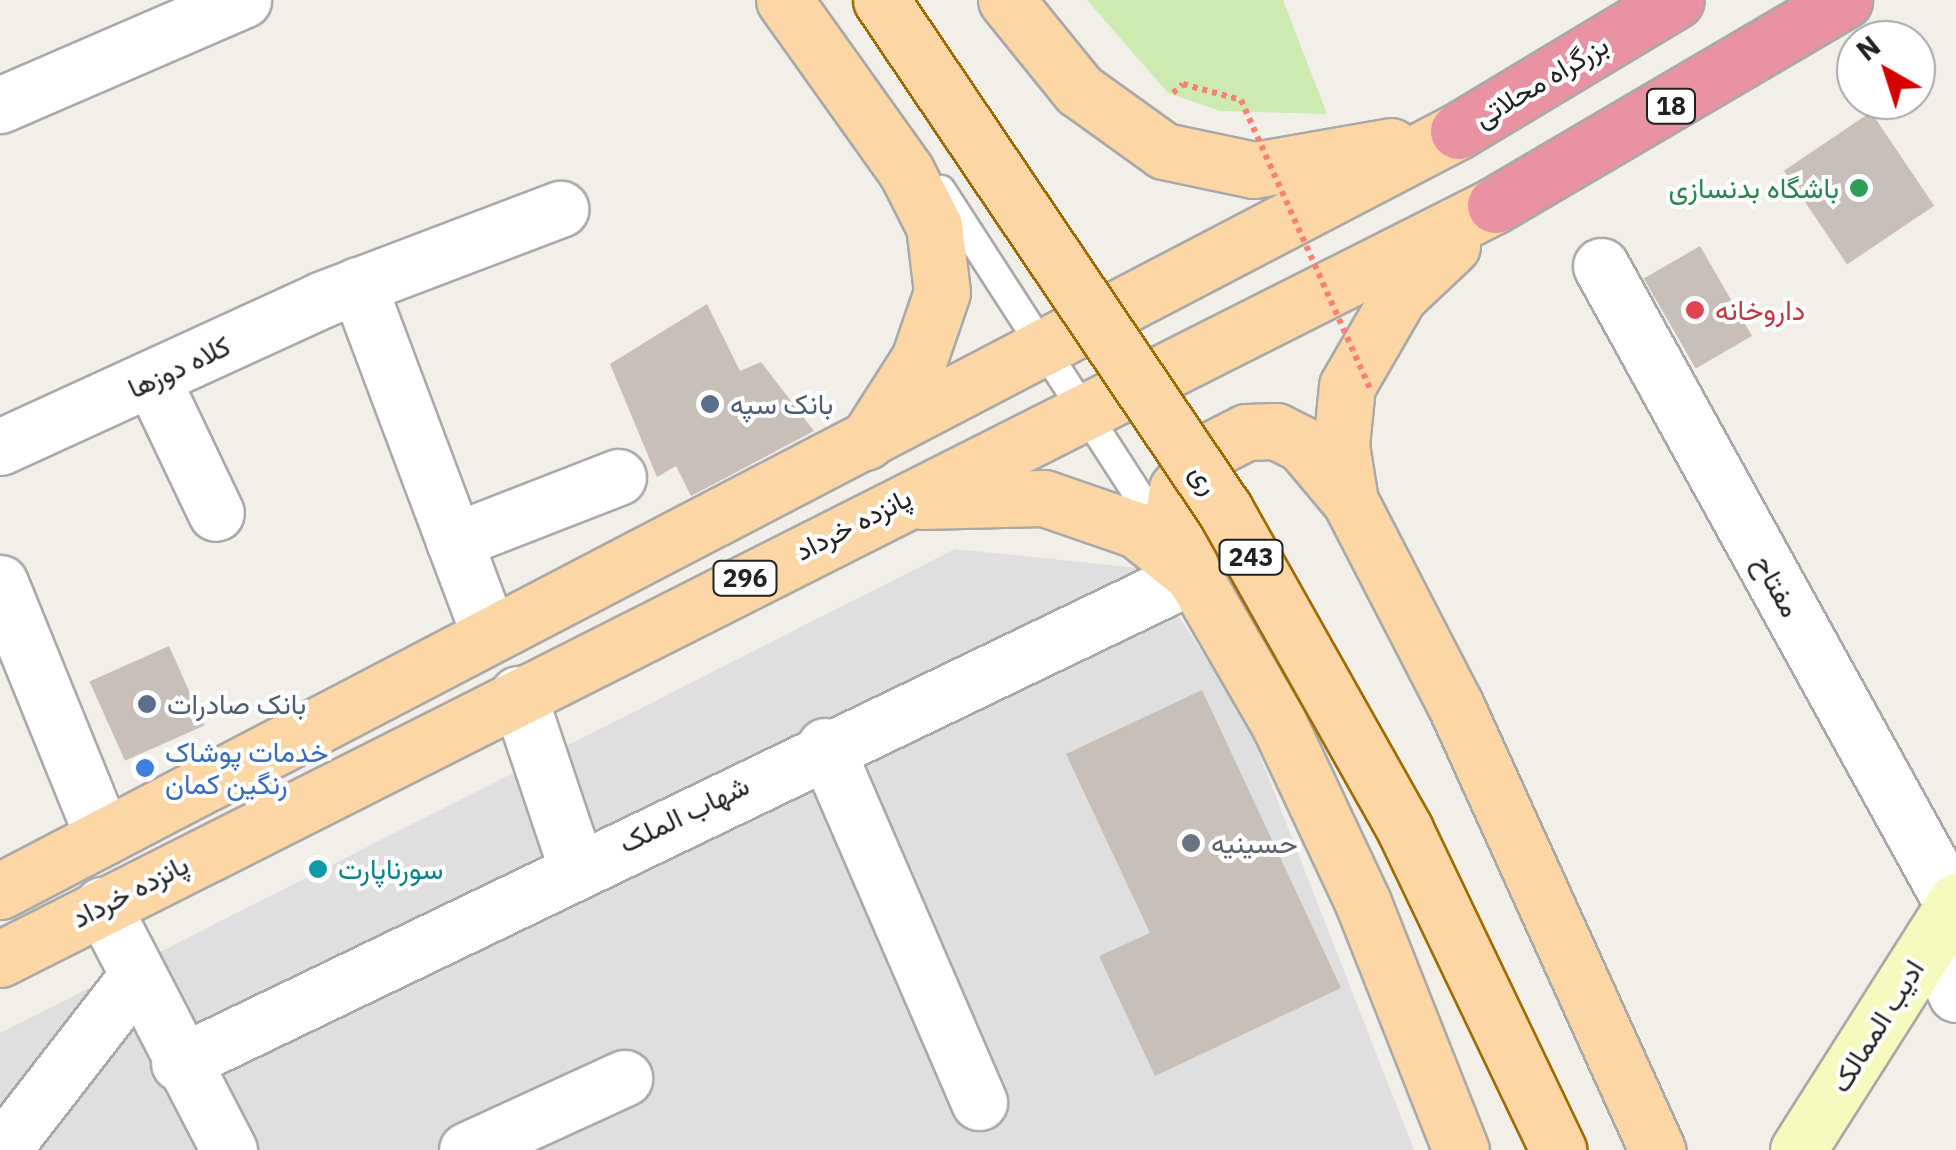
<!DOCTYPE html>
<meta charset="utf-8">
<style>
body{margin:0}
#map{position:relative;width:1956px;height:1150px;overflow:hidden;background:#f2efe9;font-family:"IBM Plex Sans",Vazirmatn,sans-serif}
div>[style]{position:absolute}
.residential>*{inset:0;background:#e0dfdf}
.grass>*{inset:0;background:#cdebb0}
.building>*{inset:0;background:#c7bfb8;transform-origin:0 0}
.path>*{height:6px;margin-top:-3px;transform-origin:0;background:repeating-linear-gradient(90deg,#fa8072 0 5px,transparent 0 10px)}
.roads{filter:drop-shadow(2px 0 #a9a9a9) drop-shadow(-2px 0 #a9a9a9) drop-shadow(0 2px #a9a9a9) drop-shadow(0 -2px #a9a9a9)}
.lane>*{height:28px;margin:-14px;padding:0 14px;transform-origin:14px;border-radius:14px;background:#fff}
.street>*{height:55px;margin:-27.5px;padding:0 27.5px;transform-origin:27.5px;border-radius:27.5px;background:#fff}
.secondary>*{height:55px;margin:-27.5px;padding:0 27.5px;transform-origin:27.5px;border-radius:27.5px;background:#f7fabf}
.primary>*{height:55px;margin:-27.5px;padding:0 27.5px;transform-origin:27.5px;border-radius:27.5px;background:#fcd6a4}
.highway>*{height:55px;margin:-27.5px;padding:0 27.5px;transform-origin:27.5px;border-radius:27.5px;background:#e892a2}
.path-bridge>*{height:6px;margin-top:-3px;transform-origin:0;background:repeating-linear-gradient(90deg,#fa8072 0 5px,transparent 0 10px)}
.bridges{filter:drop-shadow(2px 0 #a06b00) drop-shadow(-2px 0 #a06b00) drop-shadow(0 2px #a06b00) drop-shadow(0 -2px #a06b00)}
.primary-bridge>*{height:55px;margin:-27.5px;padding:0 27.5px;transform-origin:27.5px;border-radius:27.5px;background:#fcd6a4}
.dots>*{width:28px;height:28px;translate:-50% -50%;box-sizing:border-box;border:5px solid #fff;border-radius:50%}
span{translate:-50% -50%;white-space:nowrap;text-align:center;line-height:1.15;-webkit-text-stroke:8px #fff;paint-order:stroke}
.shield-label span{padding:2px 8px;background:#fff;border:2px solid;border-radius:8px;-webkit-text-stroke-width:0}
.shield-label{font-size:25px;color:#222;font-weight:700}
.street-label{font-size:28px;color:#222}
.leisure-label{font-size:28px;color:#27864d}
.right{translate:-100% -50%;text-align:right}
.health-label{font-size:28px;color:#be3a42}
.left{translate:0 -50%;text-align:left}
.service-label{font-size:28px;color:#4e5e75}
.shop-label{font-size:28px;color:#366cbe}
.worship-label{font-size:28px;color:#5b616d}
.culture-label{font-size:28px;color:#0d838f}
.north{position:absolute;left:1836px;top:20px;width:100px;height:100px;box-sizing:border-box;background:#fff;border:2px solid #a7a7a7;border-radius:50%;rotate:321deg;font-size:28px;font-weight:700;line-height:40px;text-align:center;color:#222}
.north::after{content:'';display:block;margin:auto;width:35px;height:45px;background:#d40000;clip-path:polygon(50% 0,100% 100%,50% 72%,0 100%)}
</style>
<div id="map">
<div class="residential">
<i style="clip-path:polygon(955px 549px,1148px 569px,1246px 720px,1414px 1150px,0 1150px,0 1033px)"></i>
</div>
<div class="grass">
<i style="clip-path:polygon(1087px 0,1283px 0,1327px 114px,1220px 111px,1168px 93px)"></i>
</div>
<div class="building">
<i style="left:1871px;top:112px;width:113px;height:105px;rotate:56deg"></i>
<i style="left:1700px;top:246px;width:104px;height:65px;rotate:60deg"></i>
<i style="clip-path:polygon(707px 304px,740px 371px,761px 362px,814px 431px,691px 496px,676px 466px,657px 477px,610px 364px)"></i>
<i style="left:169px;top:646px;width:87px;height:87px;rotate:66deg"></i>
<i style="clip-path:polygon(1202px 690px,1341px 988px,1155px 1076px,1099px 956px,1150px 933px,1066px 754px)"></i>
</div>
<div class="path">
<i style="left:1173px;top:93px;width:13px;rotate:-42deg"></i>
<i style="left:1183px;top:84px;width:60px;rotate:15.4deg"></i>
</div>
<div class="roads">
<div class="lane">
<i style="left:941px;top:190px;width:407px;rotate:57.1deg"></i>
</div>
<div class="street">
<i style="left:0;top:105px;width:265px;rotate:-23.4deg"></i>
<i style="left:1601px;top:266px;width:730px;rotate:61.15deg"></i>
<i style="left:358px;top:285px;width:372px;rotate:69.4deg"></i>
<i style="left:153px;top:381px;width:146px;rotate:64.5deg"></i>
<i style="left:0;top:447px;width:355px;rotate:-24.6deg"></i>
<i style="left:323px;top:299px;width:254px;rotate:-20.8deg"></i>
<i style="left:454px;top:541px;width:176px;rotate:-21.3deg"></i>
<i style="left:0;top:583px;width:274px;rotate:67.9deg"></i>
<i style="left:518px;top:694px;width:182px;rotate:71.4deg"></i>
<i style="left:825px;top:746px;width:388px;rotate:66.6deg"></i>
<i style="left:102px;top:905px;width:276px;rotate:62.6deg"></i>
<i style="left:1932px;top:939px;width:60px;rotate:66.4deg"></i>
<i style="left:179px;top:1063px;width:1125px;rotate:-25.7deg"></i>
<i style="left:2px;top:1150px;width:215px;rotate:-52.2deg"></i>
<i style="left:467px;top:1150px;width:173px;rotate:-24.6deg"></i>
</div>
<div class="secondary">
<i style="left:1798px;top:1150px;width:295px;rotate:-57.6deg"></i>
</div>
<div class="primary">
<i style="left:784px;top:0;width:210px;rotate:54.5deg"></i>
<i style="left:906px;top:171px;width:62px;rotate:63deg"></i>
<i style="left:934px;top:226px;width:66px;rotate:83.1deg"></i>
<i style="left:942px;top:292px;width:71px;rotate:108.9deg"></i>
<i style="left:919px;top:359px;width:98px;rotate:122.6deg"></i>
<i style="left:1006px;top:0;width:116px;rotate:51deg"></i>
<i style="left:1079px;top:90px;width:105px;rotate:35.7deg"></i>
<i style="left:1164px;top:151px;width:92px;rotate:11.9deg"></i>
<i style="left:1254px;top:170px;width:139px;rotate:-9.9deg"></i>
<i style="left:1452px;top:246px;width:73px;rotate:136.7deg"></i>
<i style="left:1399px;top:296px;width:104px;rotate:120deg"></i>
<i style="left:1347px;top:386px;width:59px;rotate:95.8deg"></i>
<i style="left:1341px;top:445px;width:57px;rotate:80.9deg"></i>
<i style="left:1350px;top:501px;width:229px;rotate:62.7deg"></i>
<i style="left:1455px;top:704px;width:490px;rotate:65.6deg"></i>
<i style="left:923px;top:501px;width:121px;rotate:-1.4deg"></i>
<i style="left:1044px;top:498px;width:98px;rotate:19deg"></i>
<i style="left:1137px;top:530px;width:72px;rotate:38.8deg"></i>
<i style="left:1193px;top:575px;width:170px;rotate:60deg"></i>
<i style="left:1278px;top:722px;width:200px;rotate:64.8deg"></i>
<i style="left:1363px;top:903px;width:266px;rotate:68.4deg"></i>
<i style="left:1193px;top:575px;width:61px;rotate:-109deg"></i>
<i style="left:1173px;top:517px;width:28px;rotate:-82deg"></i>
<i style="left:1177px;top:489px;width:48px;rotate:-51deg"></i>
<i style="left:1207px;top:452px;width:44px;rotate:-27.1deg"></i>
<i style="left:1246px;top:432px;width:30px;rotate:-2deg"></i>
<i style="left:1276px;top:431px;width:30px;rotate:27deg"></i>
<i style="left:1303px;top:445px;width:73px;rotate:50deg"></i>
<i style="left:0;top:891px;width:1644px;rotate:-27.53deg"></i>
<i style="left:0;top:959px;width:1674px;rotate:-26.76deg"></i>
</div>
<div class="highway">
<i style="left:1458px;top:131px;width:254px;rotate:-31deg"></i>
<i style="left:1495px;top:205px;width:405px;rotate:-30.4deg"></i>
</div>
</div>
<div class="path-bridge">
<i style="left:1241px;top:100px;width:316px;rotate:65.9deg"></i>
</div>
<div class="bridges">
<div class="primary-bridge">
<i style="left:881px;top:0;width:615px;rotate:56deg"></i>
<i style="left:1225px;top:510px;width:367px;rotate:60.6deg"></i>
<i style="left:1405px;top:830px;width:355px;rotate:64.4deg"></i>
</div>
</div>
<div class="dots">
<i style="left:1859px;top:188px;background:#2e9e5b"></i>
<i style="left:1695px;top:310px;background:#e0444e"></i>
<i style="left:710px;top:404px;background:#5c6f8a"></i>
<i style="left:147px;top:704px;background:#5c6f8a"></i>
<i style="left:145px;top:768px;background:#3f7fe0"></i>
<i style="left:1191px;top:843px;background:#6b7280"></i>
<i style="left:318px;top:869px;background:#0f9aa8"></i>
</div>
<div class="shield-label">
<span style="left:1671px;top:106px">18</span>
<span style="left:1251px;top:557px">243</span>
<span style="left:745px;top:578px">296</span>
</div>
<div class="street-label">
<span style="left:1541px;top:81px;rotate:-31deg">بزرگراه محلاتی</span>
<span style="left:179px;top:367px;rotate:-25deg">کلاه دوزها</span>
<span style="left:1205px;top:479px;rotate:57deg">ری</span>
<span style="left:853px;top:524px;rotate:-27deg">پانزده خرداد</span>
<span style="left:1777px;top:586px;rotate:61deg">مفتاح</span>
<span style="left:684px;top:814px;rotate:-26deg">شهاب الملک</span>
<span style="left:130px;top:891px;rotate:-27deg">پانزده خرداد</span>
<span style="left:1877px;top:1026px;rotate:-58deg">ادیب الممالک</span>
</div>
<div class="leisure-label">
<span class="right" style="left:1839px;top:188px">باشگاه بدنسازی</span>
</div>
<div class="health-label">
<span class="left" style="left:1715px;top:310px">داروخانه</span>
</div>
<div class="service-label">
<span class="left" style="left:730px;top:404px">بانک سپه</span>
<span class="left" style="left:167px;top:704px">بانک صادرات</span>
</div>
<div class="shop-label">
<span class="left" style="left:165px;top:768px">خدمات پوشاک<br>رنگین کمان</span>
</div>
<div class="worship-label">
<span class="left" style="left:1211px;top:843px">حسینیه</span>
</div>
<div class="culture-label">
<span class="left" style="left:338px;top:869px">سورناپارت</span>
</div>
<div class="north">N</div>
</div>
